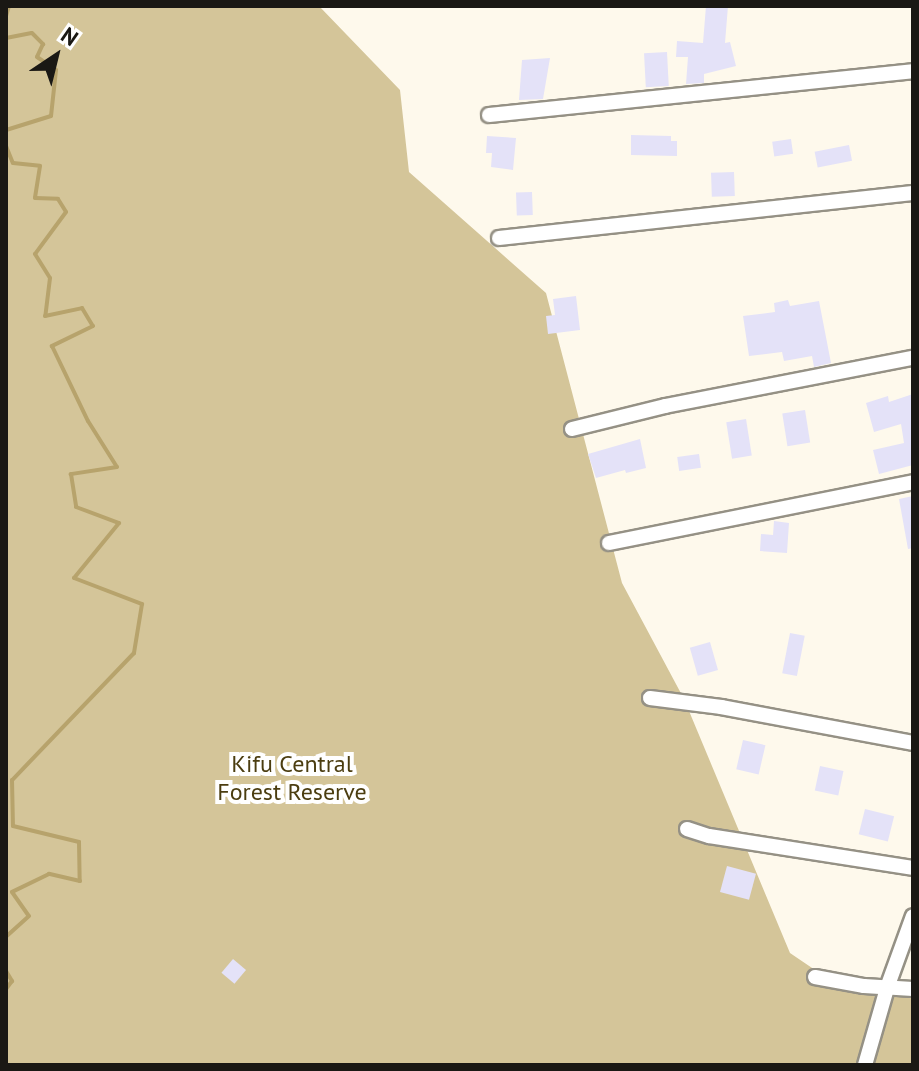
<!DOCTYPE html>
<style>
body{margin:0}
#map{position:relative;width:919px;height:1071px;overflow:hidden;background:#fef9ec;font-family:"PT Sans",sans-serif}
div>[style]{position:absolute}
.green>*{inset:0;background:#d4c599}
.stream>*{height:4px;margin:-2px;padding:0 2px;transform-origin:2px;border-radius:2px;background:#b7a36c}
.building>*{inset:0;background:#e4e2f8;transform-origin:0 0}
.roads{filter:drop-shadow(2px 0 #959185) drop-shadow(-2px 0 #959185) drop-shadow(0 2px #959185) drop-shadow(0 -2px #959185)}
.minor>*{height:14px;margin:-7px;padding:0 7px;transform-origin:7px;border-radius:7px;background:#fff}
span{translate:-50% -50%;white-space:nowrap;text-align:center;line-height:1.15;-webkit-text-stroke:8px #fff;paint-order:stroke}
.park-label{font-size:24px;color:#4b3d10}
.frame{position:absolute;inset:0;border:8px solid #1a1814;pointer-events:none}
.north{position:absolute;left:16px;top:16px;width:80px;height:80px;-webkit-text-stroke:6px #fff;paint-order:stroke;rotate:35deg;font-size:22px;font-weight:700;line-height:32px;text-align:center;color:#1a1814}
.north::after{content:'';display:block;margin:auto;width:28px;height:36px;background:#1a1814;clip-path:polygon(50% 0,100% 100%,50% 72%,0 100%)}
</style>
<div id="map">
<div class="green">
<i style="clip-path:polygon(6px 6px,319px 6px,400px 90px,409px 172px,546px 293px,622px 583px,684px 699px,790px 953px,818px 972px,913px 997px,913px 1065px,6px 1065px)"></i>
</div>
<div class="stream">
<i style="left:6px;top:16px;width:10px;rotate:-73deg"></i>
<i style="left:6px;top:38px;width:26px;rotate:-11deg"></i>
<i style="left:32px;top:33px;width:16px;rotate:45deg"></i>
<i style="left:43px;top:44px;width:14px;rotate:115deg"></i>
<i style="left:37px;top:57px;width:23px;rotate:34deg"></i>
<i style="left:56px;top:70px;width:46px;rotate:96.2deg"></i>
<i style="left:51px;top:116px;width:47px;rotate:162.7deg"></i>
<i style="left:6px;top:146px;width:18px;rotate:68deg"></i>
<i style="left:13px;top:163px;width:27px;rotate:6deg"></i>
<i style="left:40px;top:166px;width:32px;rotate:99deg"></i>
<i style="left:35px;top:198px;width:23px;rotate:2deg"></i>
<i style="left:58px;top:199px;width:15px;rotate:58deg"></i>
<i style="left:66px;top:212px;width:52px;rotate:126.4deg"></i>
<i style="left:35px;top:254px;width:28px;rotate:58deg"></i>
<i style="left:50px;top:278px;width:38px;rotate:97deg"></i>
<i style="left:45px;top:316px;width:38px;rotate:-12deg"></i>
<i style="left:82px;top:308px;width:21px;rotate:59deg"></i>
<i style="left:93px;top:326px;width:46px;rotate:154deg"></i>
<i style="left:52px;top:346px;width:83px;rotate:64.4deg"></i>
<i style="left:88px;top:421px;width:54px;rotate:57.8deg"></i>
<i style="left:117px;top:467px;width:47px;rotate:171.3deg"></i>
<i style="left:71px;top:474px;width:33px;rotate:81deg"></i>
<i style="left:76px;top:507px;width:46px;rotate:20.4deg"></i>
<i style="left:119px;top:523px;width:71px;rotate:129.3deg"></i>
<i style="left:74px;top:578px;width:73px;rotate:20.9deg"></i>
<i style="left:142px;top:604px;width:50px;rotate:99.3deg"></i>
<i style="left:134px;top:653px;width:176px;rotate:133.8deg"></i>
<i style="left:12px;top:780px;width:46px;rotate:88.8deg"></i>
<i style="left:13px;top:826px;width:68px;rotate:13.6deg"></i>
<i style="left:79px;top:842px;width:39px;rotate:89deg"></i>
<i style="left:80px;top:881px;width:32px;rotate:-167deg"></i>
<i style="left:49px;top:874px;width:41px;rotate:154.1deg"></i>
<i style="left:12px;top:892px;width:29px;rotate:55deg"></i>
<i style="left:29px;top:916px;width:31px;rotate:138deg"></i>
<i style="left:6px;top:971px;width:12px;rotate:59deg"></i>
<i style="left:12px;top:981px;width:10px;rotate:127deg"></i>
</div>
<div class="building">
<i style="clip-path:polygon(706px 6px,728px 6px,725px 43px,730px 42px,736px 66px,704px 74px,704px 83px,686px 84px,688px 57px,676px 57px,677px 41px,703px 43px)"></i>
<i style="left:667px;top:52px;width:34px;height:23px;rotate:87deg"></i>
<i style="clip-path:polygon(550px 58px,543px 99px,519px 100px,522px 60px)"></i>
<i style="clip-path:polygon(631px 135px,671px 136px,671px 141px,677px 141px,677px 156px,631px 155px)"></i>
<i style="clip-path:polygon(487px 136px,516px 138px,513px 170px,491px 167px,492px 153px,486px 153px)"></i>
<i style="left:791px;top:139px;width:15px;height:19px;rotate:82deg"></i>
<i style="left:849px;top:145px;width:16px;height:35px;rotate:79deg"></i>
<i style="left:734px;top:172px;width:24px;height:23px;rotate:88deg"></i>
<i style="left:532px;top:192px;width:23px;height:16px;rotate:88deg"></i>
<i style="clip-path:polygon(576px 296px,580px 330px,548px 334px,546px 316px,555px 315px,553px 299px)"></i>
<i style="clip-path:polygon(788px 300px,790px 306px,819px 301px,831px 363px,814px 367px,812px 356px,784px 361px,782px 352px,749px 356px,743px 316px,775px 312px,774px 303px)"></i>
<i style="clip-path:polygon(913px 394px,913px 465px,879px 474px,873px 450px,904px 443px,901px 424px,874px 432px,866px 403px,888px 396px,889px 402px)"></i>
<i style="left:805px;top:410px;width:33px;height:23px;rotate:81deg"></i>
<i style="left:746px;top:419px;width:37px;height:20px;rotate:81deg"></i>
<i style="clip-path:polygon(640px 439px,646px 468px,626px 473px,625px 470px,596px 478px,588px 454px)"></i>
<i style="left:699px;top:454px;width:14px;height:22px;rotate:82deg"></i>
<i style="clip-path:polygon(913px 496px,913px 548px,908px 549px,899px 499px)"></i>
<i style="clip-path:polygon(774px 521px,789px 523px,787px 553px,760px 551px,761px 534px,773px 535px)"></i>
<i style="left:790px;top:633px;width:15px;height:41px;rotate:11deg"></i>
<i style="left:710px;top:642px;width:29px;height:21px;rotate:74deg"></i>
<i style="left:743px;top:740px;width:23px;height:30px;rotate:13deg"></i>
<i style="left:820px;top:766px;width:24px;height:25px;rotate:12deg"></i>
<i style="left:865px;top:809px;width:30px;height:26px;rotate:14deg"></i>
<i style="left:727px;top:866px;width:30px;height:27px;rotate:15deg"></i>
<i style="left:233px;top:959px;width:17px;height:18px;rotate:40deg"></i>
</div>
<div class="roads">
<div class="minor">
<i style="left:489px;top:115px;width:426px;rotate:-5.9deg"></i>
<i style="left:499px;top:238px;width:416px;rotate:-6.2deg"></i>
<i style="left:572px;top:429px;width:96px;rotate:-13.9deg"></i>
<i style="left:665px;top:406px;width:253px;rotate:-11deg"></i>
<i style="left:609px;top:543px;width:310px;rotate:-11.3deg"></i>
<i style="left:650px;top:698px;width:72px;rotate:7.2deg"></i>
<i style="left:721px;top:707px;width:195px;rotate:10.6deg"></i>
<i style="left:687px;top:829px;width:23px;rotate:18deg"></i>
<i style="left:709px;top:836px;width:206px;rotate:8.9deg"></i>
<i style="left:815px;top:977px;width:50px;rotate:10.4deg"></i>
<i style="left:864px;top:986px;width:49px;rotate:3.5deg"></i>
<i style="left:865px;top:1065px;width:83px;rotate:-74deg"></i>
<i style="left:888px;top:985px;width:73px;rotate:-70.1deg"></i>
</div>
</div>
<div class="park-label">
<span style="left:292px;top:778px">Kifu Central<br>Forest Reserve</span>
</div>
<div class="frame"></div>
<div class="north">N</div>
</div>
